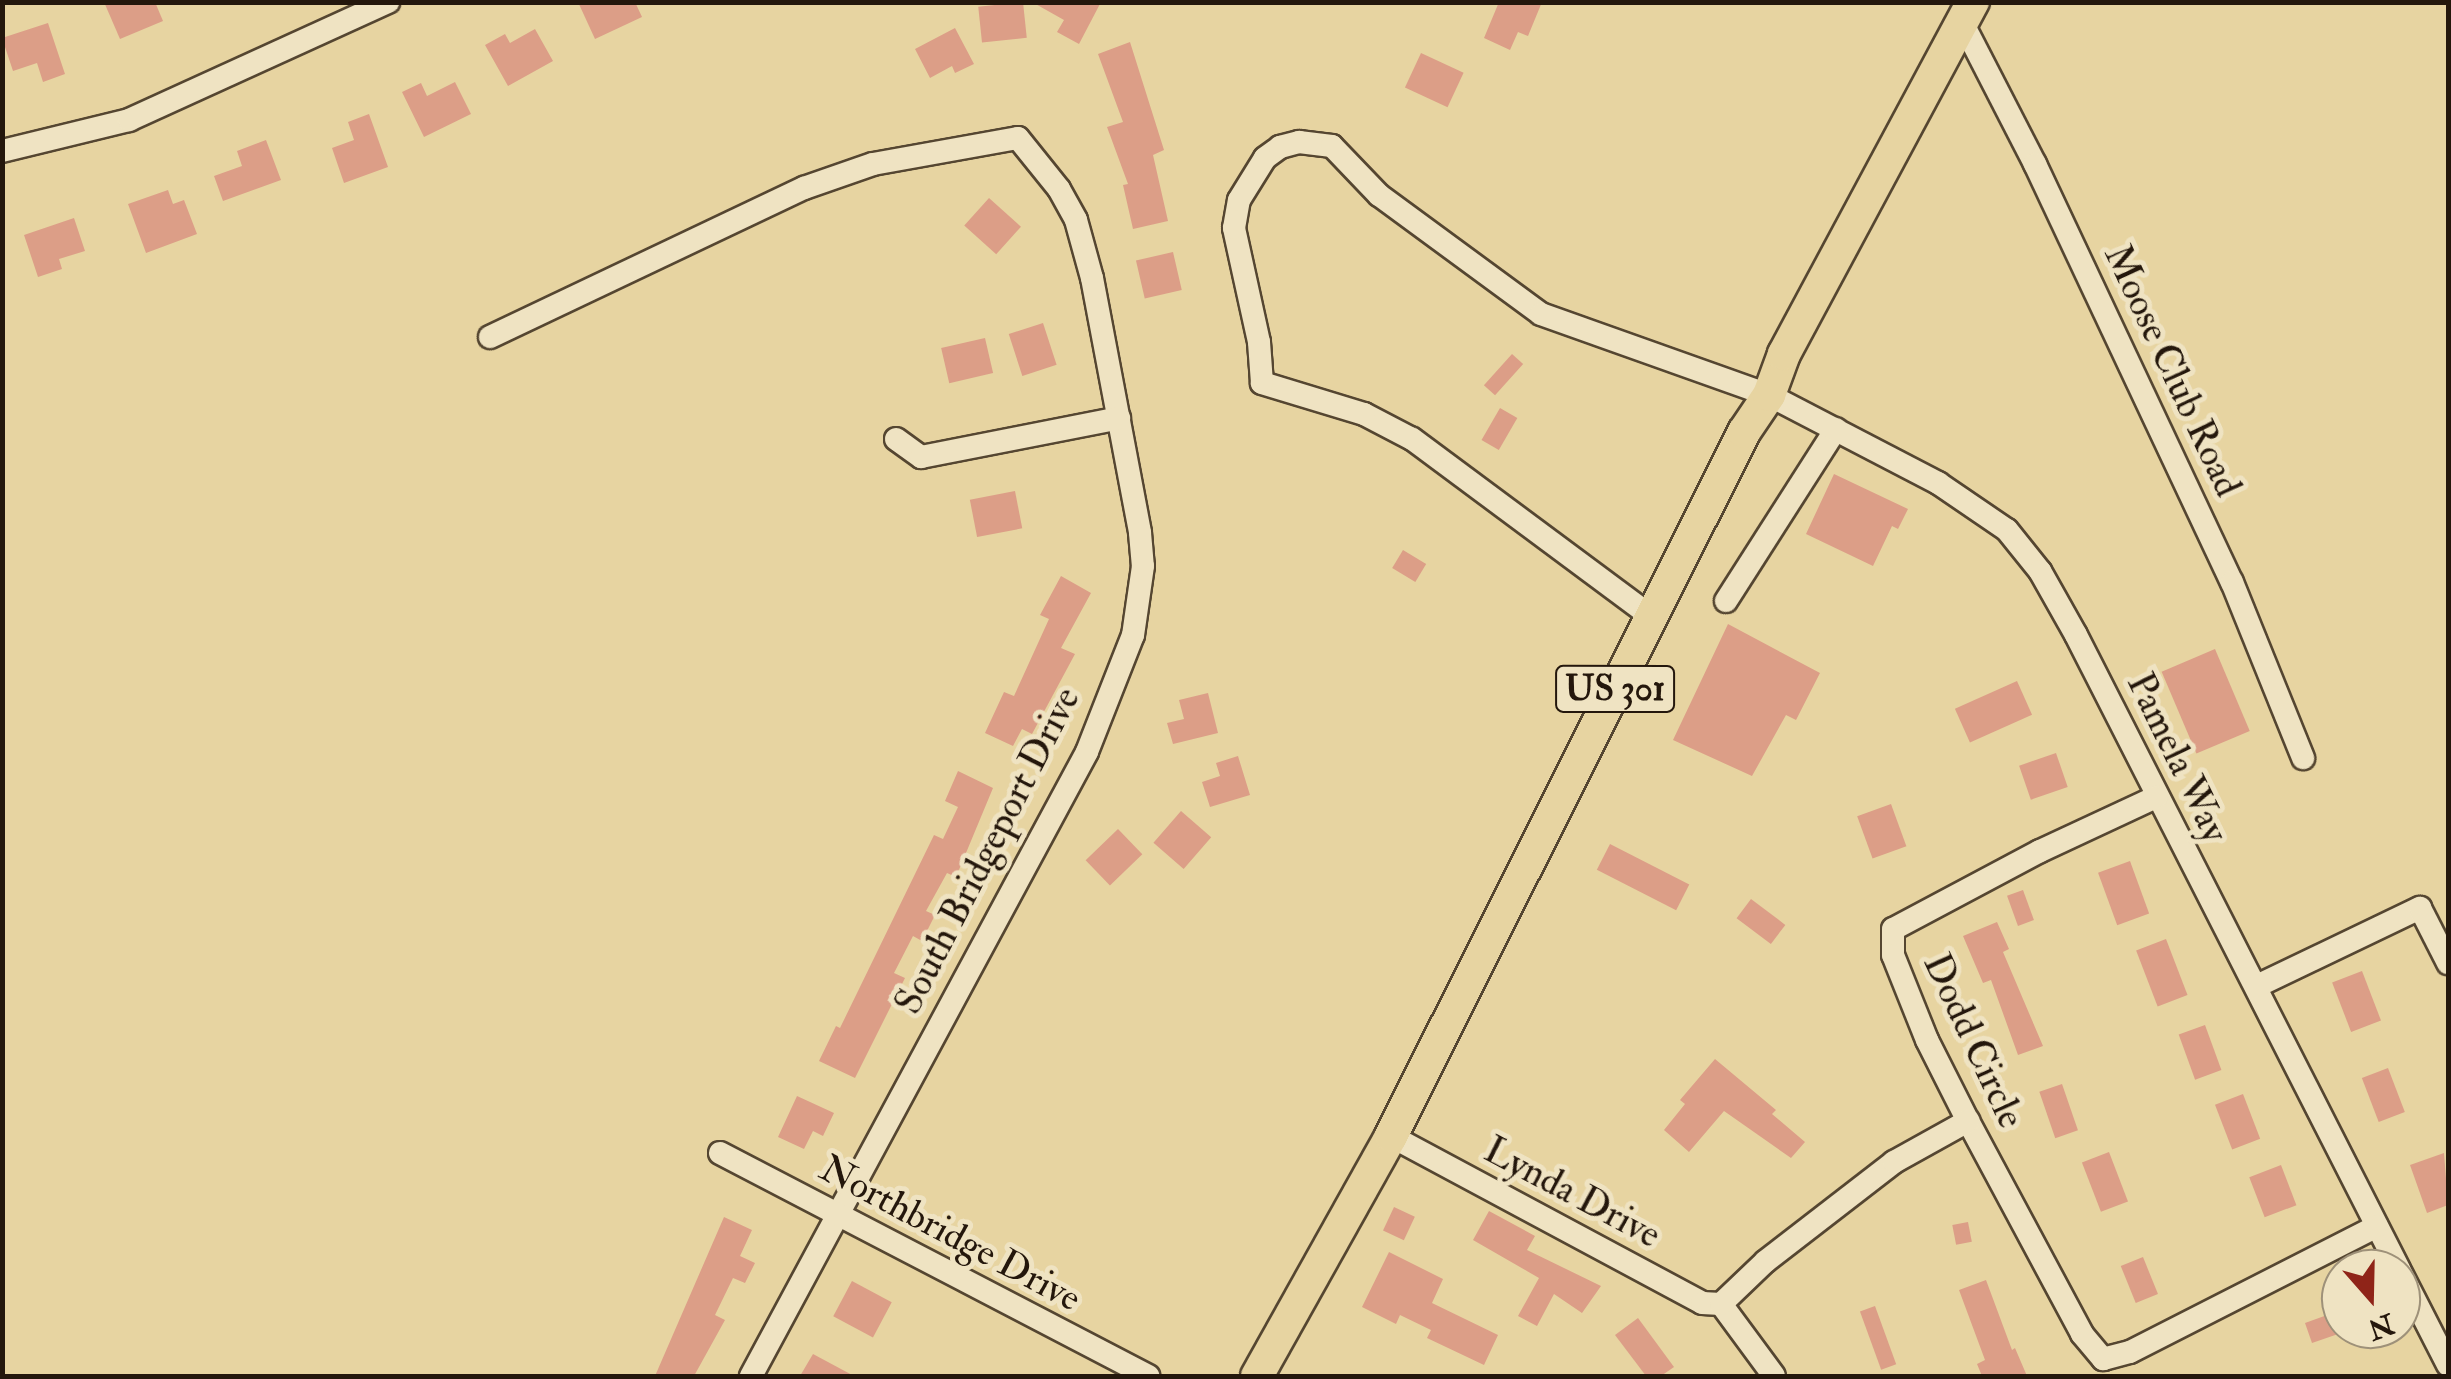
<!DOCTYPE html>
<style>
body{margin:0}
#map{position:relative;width:2451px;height:1379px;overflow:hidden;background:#e7d4a1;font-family:"IM FELL Double Pica",serif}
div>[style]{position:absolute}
.building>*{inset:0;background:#dc9e87;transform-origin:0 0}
.roads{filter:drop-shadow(2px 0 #554631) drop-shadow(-2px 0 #554631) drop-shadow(0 2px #554631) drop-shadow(0 -2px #554631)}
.minor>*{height:22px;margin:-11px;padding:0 11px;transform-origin:11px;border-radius:11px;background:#efe3c2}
.highway>*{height:32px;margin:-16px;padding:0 16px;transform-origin:16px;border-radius:16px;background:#e7d4a1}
span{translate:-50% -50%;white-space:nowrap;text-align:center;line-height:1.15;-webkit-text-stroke:10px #efe3c2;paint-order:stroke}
.shield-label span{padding:2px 8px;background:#efe3c2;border:2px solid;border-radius:8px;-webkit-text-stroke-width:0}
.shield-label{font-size:35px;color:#24170c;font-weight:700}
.street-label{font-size:38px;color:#24170c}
.frame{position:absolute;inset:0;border:5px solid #24170c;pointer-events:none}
.north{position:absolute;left:2321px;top:1249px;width:100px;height:100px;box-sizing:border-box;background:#efe3c2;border:2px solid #9e9179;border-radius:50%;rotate:160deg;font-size:28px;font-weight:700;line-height:40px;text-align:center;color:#24170c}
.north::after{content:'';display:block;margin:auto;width:35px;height:45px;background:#8f2418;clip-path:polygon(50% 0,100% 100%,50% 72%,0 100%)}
</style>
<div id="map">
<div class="building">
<i style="clip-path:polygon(104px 2px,155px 2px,163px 21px,120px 39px)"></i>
<i style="clip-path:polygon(578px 2px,635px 2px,642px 17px,595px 39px)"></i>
<i style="left:1023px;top:2px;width:36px;height:45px;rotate:84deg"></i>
<i style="clip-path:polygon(1032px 2px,1101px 2px,1079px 44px,1057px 32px,1064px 20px)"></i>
<i style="clip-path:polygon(1499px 2px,1542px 2px,1528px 36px,1518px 32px,1510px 50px,1484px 38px)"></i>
<i style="clip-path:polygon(48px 23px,65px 74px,43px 82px,37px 63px,13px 71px,2px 38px)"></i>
<i style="clip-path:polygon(955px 28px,974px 64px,955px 73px,952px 66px,930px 78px,915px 49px)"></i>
<i style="clip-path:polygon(535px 29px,553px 61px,508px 86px,485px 45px,505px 34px,510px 43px)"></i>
<i style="clip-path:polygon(1130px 42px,1164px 150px,1153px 155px,1168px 221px,1133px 229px,1123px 185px,1128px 184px,1107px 127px,1123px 122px,1098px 54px)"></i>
<i style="left:1421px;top:53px;width:47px;height:38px;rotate:25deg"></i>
<i style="clip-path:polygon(455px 82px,471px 114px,424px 137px,402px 92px,421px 83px,427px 96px)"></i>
<i style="clip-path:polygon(369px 114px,388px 167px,344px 183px,332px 148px,354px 140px,348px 122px)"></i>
<i style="clip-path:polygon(266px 140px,281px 180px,223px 201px,214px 176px,242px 166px,237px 151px)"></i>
<i style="clip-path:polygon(168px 190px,173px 204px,184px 200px,197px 234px,146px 253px,128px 204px)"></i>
<i style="left:989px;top:198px;width:43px;height:37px;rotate:42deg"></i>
<i style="clip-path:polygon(74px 218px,85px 251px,59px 259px,62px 269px,38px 277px,24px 235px)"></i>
<i style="left:1173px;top:252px;width:39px;height:38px;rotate:77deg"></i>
<i style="left:1043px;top:323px;width:44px;height:36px;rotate:72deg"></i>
<i style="left:985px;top:338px;width:36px;height:45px;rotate:77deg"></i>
<i style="left:1512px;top:354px;width:15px;height:42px;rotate:42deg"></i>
<i style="left:1500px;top:408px;width:20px;height:37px;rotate:30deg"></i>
<i style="clip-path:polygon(1834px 474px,1908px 509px,1898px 529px,1892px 526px,1873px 566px,1806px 534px)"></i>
<i style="left:1015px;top:491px;width:38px;height:46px;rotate:79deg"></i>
<i style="left:1403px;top:550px;width:27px;height:21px;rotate:31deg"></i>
<i style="clip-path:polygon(1061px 576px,1091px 593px,1061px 648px,1075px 654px,1032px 734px,1022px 729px,1013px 746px,985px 733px,1004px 692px,1014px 696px,1049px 619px,1040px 615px)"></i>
<i style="clip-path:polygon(1728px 624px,1820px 673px,1796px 720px,1786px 715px,1752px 776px,1673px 740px)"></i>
<i style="left:2215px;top:649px;width:89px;height:58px;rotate:67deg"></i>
<i style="left:2017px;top:681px;width:37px;height:68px;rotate:66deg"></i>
<i style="clip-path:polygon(1208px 693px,1218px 733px,1173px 744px,1167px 723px,1184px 719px,1179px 700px)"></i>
<i style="left:2056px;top:753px;width:36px;height:39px;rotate:71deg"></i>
<i style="clip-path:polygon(1238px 756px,1250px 795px,1210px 807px,1202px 782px,1220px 776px,1216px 763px)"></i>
<i style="clip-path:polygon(958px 771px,993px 788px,956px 877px,947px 873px,926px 911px,935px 915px,922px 941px,913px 936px,894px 973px,905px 978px,855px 1078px,819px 1061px,836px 1026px,840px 1028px,934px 835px,943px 839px,958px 807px,945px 801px)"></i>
<i style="left:1891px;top:804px;width:45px;height:36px;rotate:70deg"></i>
<i style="left:1181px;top:811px;width:40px;height:42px;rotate:41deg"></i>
<i style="left:1118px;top:829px;width:35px;height:45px;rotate:46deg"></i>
<i style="left:1610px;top:844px;width:89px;height:29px;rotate:27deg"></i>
<i style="left:2130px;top:861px;width:56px;height:34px;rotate:70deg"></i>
<i style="left:2023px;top:890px;width:32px;height:17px;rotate:70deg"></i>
<i style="left:1751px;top:899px;width:43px;height:24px;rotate:37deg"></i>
<i style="clip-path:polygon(1997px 922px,2009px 949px,2003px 952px,2043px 1046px,2018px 1055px,1991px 980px,1983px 983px,1963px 936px)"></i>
<i style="left:2166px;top:939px;width:60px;height:32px;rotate:69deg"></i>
<i style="left:2362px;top:971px;width:53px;height:32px;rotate:69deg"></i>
<i style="left:2205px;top:1025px;width:48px;height:28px;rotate:70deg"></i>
<i style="clip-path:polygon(1715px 1059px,1776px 1110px,1772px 1114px,1805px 1142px,1791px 1158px,1724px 1111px,1689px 1152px,1664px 1130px,1685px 1104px,1680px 1100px)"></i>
<i style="left:2388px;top:1068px;width:47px;height:28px;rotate:69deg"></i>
<i style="left:2062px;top:1084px;width:49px;height:24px;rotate:71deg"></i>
<i style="left:2243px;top:1094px;width:48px;height:30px;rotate:69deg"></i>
<i style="clip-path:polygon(797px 1096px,834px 1113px,823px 1136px,813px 1131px,804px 1149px,778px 1137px)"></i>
<i style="left:2109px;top:1152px;width:53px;height:29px;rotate:69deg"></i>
<i style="clip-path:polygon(2444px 1153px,2448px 1205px,2427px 1213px,2410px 1165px)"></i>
<i style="left:2281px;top:1165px;width:43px;height:34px;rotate:69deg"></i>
<i style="left:1394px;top:1207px;width:23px;height:26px;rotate:25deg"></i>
<i style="clip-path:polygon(1489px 1211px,1535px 1236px,1527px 1250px,1601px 1286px,1582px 1313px,1554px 1294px,1537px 1326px,1518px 1316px,1539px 1278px,1473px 1240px)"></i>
<i style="clip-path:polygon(724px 1217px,752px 1230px,740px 1256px,755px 1263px,745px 1283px,733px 1278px,715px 1315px,725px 1320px,694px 1376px,655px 1376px)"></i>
<i style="left:1968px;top:1222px;width:20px;height:16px;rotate:79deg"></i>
<i style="clip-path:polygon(1389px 1252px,1443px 1279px,1432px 1303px,1498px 1335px,1484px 1365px,1427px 1338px,1431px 1330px,1400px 1315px,1396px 1324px,1362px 1307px)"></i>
<i style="left:2143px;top:1257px;width:40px;height:24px;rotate:68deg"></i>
<i style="clip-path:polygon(1986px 1280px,2012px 1350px,2015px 1348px,2027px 1376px,1982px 1376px,1977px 1364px,1985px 1360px,1959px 1290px)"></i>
<i style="left:852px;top:1281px;width:45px;height:40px;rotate:28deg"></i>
<i style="left:1875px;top:1306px;width:62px;height:16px;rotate:70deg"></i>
<i style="clip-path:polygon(2341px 1310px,2341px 1333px,2312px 1343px,2305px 1323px)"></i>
<i style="clip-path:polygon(1638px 1318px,1674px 1367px,1661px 1376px,1646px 1376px,1615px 1335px)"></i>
<i style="clip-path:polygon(813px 1354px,854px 1376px,800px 1376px)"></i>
</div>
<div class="roads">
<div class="minor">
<i style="left:1962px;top:22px;width:160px;rotate:62.8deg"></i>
<i style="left:2035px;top:164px;width:462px;rotate:64.8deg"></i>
<i style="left:2232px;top:582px;width:190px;rotate:68deg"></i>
<i style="left:2px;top:151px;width:131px;rotate:-13.7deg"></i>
<i style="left:129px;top:120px;width:285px;rotate:-24.5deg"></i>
<i style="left:490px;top:337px;width:348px;rotate:-25.4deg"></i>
<i style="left:804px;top:188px;width:73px;rotate:-19.2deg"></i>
<i style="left:873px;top:164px;width:147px;rotate:-10.2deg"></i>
<i style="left:1018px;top:138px;width:65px;rotate:51.2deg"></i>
<i style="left:1059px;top:189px;width:35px;rotate:61deg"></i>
<i style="left:1076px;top:220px;width:60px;rotate:74.6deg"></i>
<i style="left:1092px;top:278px;width:259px;rotate:79.3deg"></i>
<i style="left:1140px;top:533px;width:33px;rotate:85deg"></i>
<i style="left:1143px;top:566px;width:70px;rotate:98.2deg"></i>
<i style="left:1133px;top:635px;width:126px;rotate:111.5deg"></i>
<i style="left:1087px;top:752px;width:709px;rotate:118.3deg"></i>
<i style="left:896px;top:439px;width:31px;rotate:36deg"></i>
<i style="left:921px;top:457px;width:202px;rotate:-11.1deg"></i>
<i style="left:1726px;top:601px;width:204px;rotate:-57.4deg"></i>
<i style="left:1652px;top:617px;width:299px;rotate:-143.4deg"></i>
<i style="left:1412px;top:439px;width:54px;rotate:-152.5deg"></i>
<i style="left:1364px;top:414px;width:107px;rotate:-163.1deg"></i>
<i style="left:1262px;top:383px;width:41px;rotate:-94.2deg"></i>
<i style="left:1259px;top:342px;width:117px;rotate:-102.4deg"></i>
<i style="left:1234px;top:228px;width:28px;rotate:-80deg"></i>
<i style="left:1239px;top:200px;width:49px;rotate:-58.2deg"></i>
<i style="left:1265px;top:158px;width:19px;rotate:-36deg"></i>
<i style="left:1280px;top:147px;width:20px;rotate:-15deg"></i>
<i style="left:1299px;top:142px;width:33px;rotate:7deg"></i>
<i style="left:1332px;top:146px;width:68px;rotate:46.2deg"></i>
<i style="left:1379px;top:195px;width:201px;rotate:36.3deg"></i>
<i style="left:1541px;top:314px;width:242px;rotate:19.6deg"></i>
<i style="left:1769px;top:395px;width:191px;rotate:27.5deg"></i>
<i style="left:1938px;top:483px;width:83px;rotate:34.3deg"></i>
<i style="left:2007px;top:530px;width:53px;rotate:51.2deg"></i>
<i style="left:2040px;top:571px;width:73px;rotate:60.6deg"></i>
<i style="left:2076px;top:635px;width:712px;rotate:63deg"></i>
<i style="left:2156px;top:797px;width:128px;rotate:155deg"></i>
<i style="left:2040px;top:851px;width:166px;rotate:152deg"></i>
<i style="left:1893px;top:929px;width:26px;rotate:90deg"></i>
<i style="left:1893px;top:955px;width:92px;rotate:68.2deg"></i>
<i style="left:1927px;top:1040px;width:91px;rotate:63.2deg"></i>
<i style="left:1968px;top:1121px;width:242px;rotate:61.8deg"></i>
<i style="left:2082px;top:1334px;width:33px;rotate:50deg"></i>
<i style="left:2103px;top:1359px;width:28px;rotate:-15deg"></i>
<i style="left:2130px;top:1352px;width:277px;rotate:-27deg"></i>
<i style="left:2257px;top:986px;width:181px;rotate:-25.6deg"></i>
<i style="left:2420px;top:908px;width:62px;rotate:63deg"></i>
<i style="left:1391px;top:1136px;width:353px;rotate:28.2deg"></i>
<i style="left:1702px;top:1303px;width:19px;rotate:3deg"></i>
<i style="left:1721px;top:1304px;width:89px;rotate:53.6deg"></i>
<i style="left:720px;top:1153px;width:483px;rotate:27.5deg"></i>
<i style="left:2401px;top:1273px;width:103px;rotate:62.9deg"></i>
<i style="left:1721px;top:1304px;width:62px;rotate:-43.7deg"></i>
<i style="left:1766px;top:1261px;width:162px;rotate:-37.7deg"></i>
<i style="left:1894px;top:1162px;width:85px;rotate:-29deg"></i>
</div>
<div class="highway">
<i style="left:1257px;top:1376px;width:275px;rotate:-60.8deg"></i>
<i style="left:1391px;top:1136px;width:788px;rotate:-63.37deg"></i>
<i style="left:1744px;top:432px;width:45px;rotate:-56deg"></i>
<i style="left:1769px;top:395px;width:44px;rotate:-69.9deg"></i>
<i style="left:1784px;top:354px;width:400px;rotate:-61.8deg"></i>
</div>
</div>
<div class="shield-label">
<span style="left:1615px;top:689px">US 301</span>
</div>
<div class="street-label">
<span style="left:2172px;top:371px;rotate:65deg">Moose Club Road</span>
<span style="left:2177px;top:758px;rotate:64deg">Pamela Way</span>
<span style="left:988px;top:851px;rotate:-63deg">South Bridgeport Drive</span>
<span style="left:1973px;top:1041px;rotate:65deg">Dodd Circle</span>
<span style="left:1572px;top:1193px;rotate:28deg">Lynda Drive</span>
<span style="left:950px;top:1234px;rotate:28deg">Northbridge Drive</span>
</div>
<div class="frame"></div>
<div class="north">N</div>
</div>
